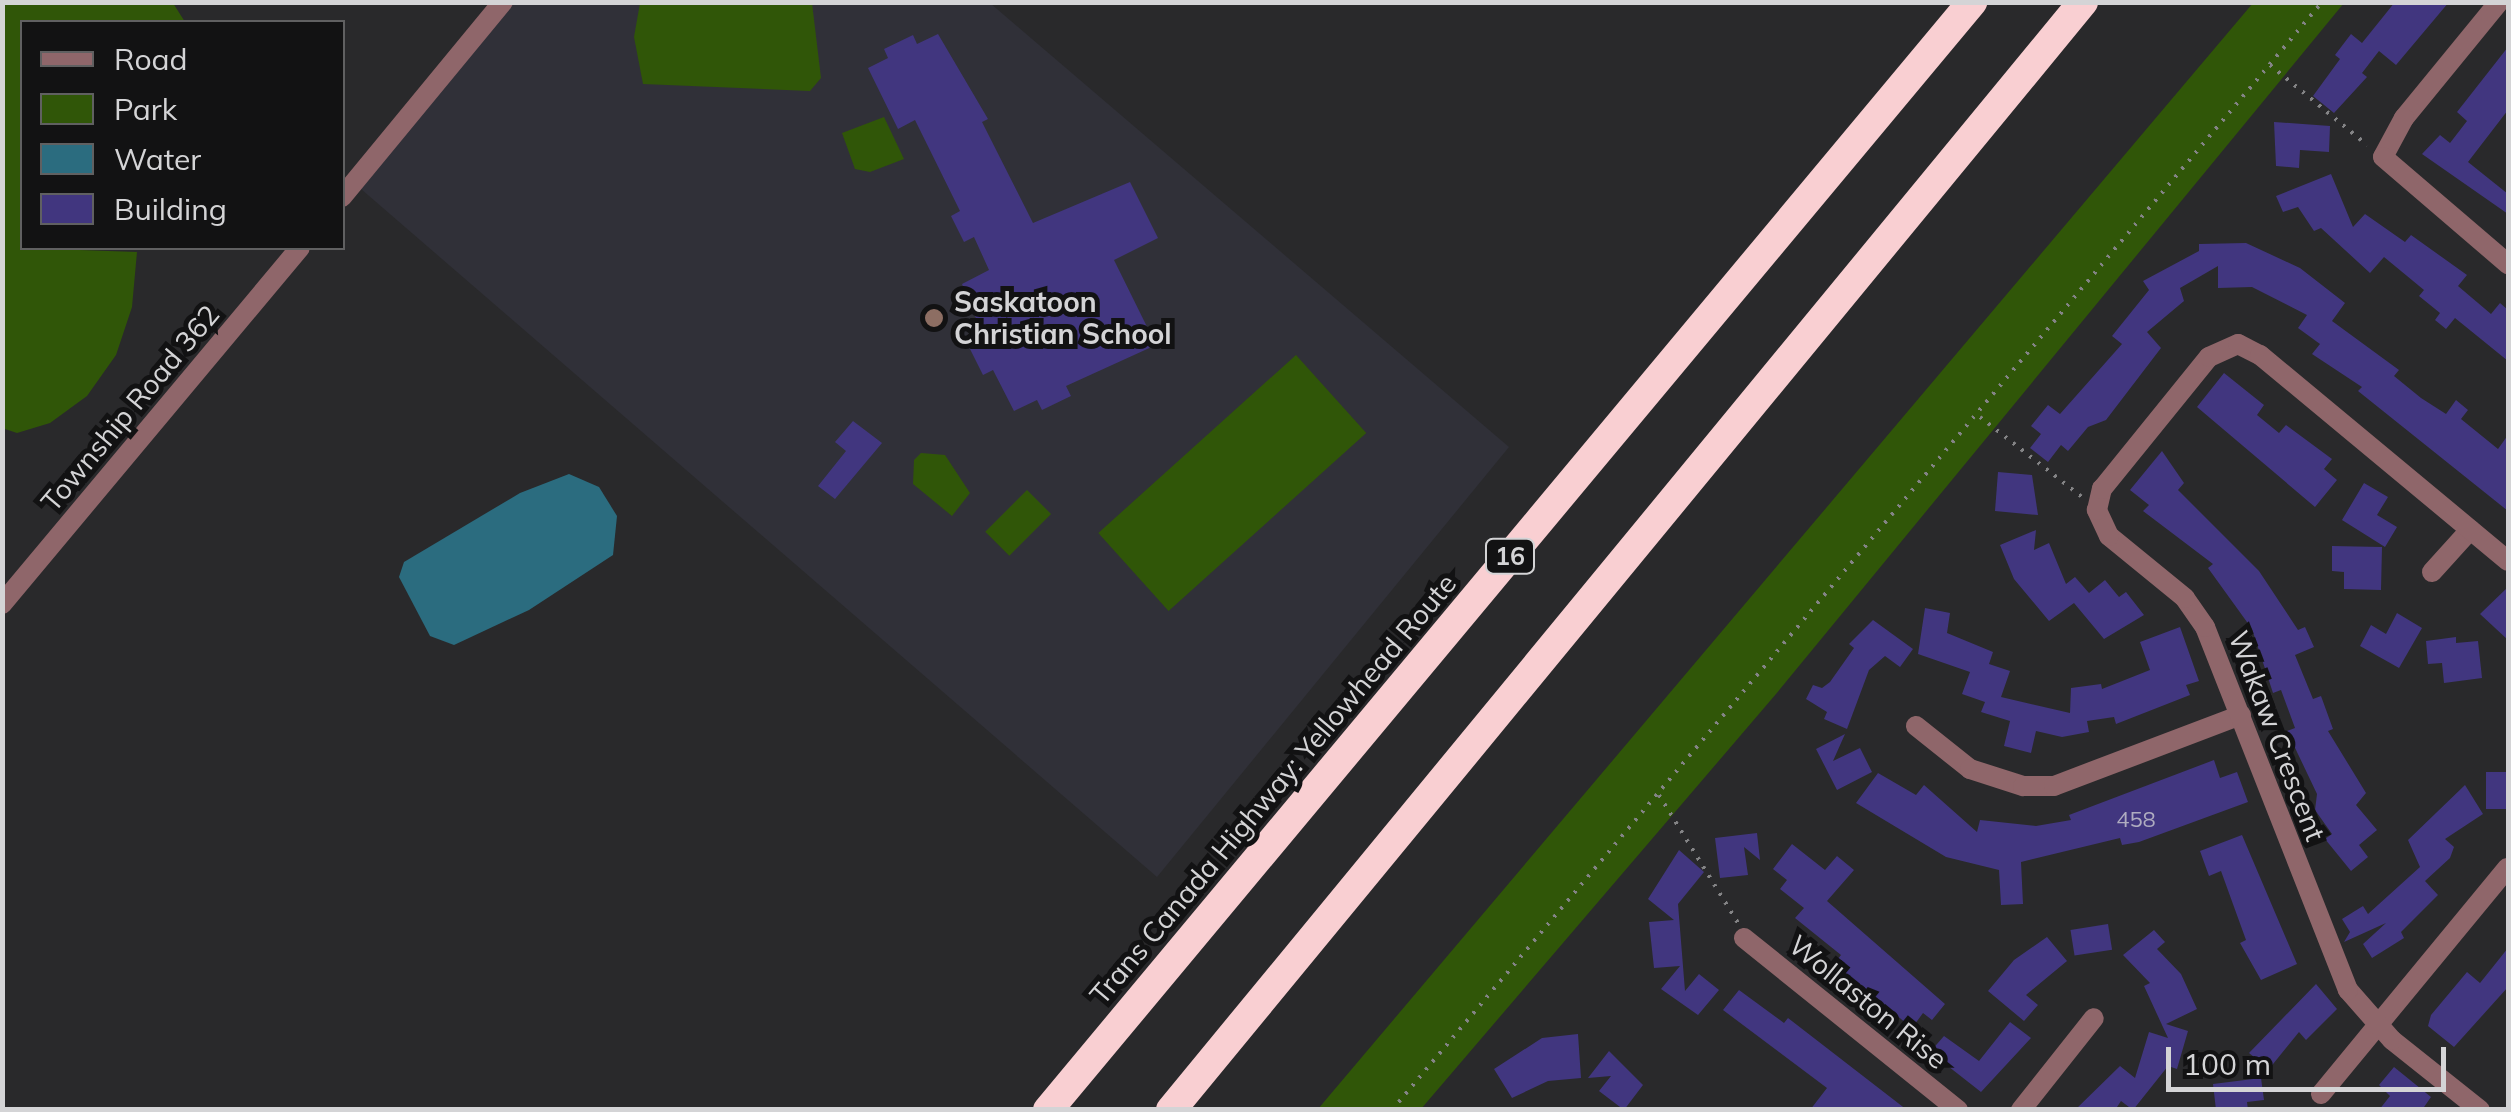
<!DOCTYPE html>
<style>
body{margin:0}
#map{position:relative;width:2511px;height:1112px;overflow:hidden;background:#29292b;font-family:Mulish,sans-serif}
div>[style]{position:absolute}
.built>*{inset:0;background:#303038}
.green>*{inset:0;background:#305608;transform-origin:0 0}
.water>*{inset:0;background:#2b6c7f}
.building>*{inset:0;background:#41367f;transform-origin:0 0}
.path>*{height:4px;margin-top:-2px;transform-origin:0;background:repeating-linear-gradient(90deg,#848486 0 2.5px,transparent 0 10.5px)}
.minor>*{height:20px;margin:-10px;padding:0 10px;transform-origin:10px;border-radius:10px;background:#8f666a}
.motorway>*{height:30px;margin:-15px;padding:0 15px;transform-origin:15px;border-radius:15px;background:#f9cfd2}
.dots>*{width:28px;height:28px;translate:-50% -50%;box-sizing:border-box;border:5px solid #121213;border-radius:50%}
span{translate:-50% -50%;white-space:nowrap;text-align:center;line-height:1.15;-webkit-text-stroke:10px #121213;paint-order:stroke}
.number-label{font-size:22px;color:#afacc0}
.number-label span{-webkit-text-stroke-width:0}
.shield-label span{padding:2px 8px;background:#121213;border:2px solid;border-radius:8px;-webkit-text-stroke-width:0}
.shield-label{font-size:25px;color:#d4d4d6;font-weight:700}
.poi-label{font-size:28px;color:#d4d4d6;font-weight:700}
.left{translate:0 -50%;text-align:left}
.street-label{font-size:28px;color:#d4d4d6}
.frame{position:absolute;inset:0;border:5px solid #d4d4d6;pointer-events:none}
.legend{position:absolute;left:20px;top:20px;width:325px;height:230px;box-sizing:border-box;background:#121213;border:2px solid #606061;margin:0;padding:12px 18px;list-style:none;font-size:30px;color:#d4d4d6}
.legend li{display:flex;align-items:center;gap:20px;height:50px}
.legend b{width:50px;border:2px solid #606061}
.scale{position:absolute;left:2166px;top:1047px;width:280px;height:45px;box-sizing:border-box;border:5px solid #d4d4d6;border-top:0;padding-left:12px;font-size:30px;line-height:35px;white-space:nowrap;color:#d4d4d6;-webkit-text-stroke:8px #121213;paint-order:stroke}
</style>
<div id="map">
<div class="built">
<i style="clip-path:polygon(512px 3px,990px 3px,1509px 447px,1157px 877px,361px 189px)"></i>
</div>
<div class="green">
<i style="clip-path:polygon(2px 3px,173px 3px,185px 22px,22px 22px,22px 248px,137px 252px,132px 307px,116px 355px,87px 396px,50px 423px,17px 433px,2px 428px)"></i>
<i style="clip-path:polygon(640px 3px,812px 3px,821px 78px,810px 91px,643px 84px,634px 37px)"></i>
<i style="clip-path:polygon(2253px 3px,2344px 3px,1776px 694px,1421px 1109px,1318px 1109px)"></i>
<i style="clip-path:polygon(884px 117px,904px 159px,870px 172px,855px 169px,842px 133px)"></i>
<i style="left:1296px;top:355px;width:105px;height:266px;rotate:48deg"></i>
<i style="clip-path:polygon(921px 453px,945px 455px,970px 493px,952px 516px,913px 484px,914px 460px)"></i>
<i style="left:1027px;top:490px;width:34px;height:59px;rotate:45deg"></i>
</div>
<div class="water">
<i style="clip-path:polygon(569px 474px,599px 487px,617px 516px,613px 555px,529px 610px,454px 645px,430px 636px,399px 577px,404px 562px,520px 493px)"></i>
</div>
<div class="building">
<i style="clip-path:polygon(2395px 2px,2449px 2px,2396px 65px,2379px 51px,2362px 73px,2367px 77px,2334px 113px,2313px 96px,2340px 59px,2335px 55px,2351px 34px,2362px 43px)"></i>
<i style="clip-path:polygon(938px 34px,988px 119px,982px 122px,1033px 223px,1130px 182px,1158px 238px,1114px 260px,1156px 345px,1066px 386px,1071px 396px,1042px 410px,1037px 400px,1014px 411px,993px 370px,983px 375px,966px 341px,982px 333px,962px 284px,989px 270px,974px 237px,964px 242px,951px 216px,960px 211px,915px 120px,898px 129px,868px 68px,888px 58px,884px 49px,913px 35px,917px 44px)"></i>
<i style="clip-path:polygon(2508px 47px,2508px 110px,2468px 162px,2508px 194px,2508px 214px,2422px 154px,2440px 135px,2450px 143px,2467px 121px,2457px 112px)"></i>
<i style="clip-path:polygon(2274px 122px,2330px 126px,2329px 152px,2300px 150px,2299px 168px,2276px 166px)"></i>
<i style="clip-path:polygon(2331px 174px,2353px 227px,2365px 214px,2405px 242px,2411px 235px,2467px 275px,2458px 286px,2491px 314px,2500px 303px,2508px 310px,2508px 361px,2455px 318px,2446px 329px,2435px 320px,2440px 313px,2419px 296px,2424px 290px,2384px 257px,2370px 273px,2321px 228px,2314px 231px,2298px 207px,2283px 212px,2276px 196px)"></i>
<i style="clip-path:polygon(2246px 243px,2300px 268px,2345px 303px,2332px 321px,2399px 370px,2394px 376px,2421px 398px,2446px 414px,2456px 400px,2468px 410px,2461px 419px,2498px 449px,2508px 435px,2508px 511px,2358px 391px,2362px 387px,2312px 354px,2320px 344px,2298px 328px,2307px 315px,2252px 287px,2218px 288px,2218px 266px,2180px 288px,2184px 301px,2147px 332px,2161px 348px,2106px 420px,2088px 427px,2068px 451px,2061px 445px,2048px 462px,2030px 448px,2041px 434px,2031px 426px,2048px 405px,2060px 414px,2122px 344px,2112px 336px,2149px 290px,2143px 281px,2199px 251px,2199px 244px)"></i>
<i style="clip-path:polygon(2224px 373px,2264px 405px,2257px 415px,2279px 433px,2286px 425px,2332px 459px,2324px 469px,2337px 480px,2315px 507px,2197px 407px)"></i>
<i style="clip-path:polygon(853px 421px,882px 443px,835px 499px,818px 486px,846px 451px,835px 442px)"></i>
<i style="clip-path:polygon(2162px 451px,2184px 483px,2178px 490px,2259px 571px,2298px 630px,2305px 627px,2314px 647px,2295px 655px,2313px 699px,2321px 696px,2333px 729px,2328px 731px,2366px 793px,2356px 805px,2377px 830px,2359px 845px,2368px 857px,2351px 871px,2325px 839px,2332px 834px,2315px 810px,2317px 794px,2287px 731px,2295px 728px,2281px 690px,2273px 693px,2252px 629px,2208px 568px,2213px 564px,2143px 511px,2149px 505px,2130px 490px)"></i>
<i style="clip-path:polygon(1998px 472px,2032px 475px,2038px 515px,1995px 511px)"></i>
<i style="clip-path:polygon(2364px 483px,2388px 497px,2377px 515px,2397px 527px,2385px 547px,2342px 520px)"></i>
<i style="clip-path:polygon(2036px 530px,2034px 550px,2049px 543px,2066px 584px,2075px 577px,2089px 593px,2105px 580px,2119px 597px,2126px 592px,2144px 615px,2104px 639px,2074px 603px,2049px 621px,2014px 579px,2000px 545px)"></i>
<i style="clip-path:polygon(2332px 546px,2382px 547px,2381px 590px,2344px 589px,2344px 572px,2332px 571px)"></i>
<i style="clip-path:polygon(2508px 587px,2508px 640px,2480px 614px)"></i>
<i style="clip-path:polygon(1925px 608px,1950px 613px,1947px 633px,1993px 652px,1989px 664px,2010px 671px,2001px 697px,2070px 713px,2071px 688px,2101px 684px,2102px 689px,2150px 670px,2140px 642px,2180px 627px,2199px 681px,2186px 685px,2190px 695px,2116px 724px,2114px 717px,2087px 721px,2089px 732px,2062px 737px,2036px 731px,2031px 753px,2004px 746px,2010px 721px,1981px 712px,1985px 702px,1962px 694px,1970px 672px,1918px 654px)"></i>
<i style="clip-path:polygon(2397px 613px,2422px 628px,2399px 668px,2360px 646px,2371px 625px,2386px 634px)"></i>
<i style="clip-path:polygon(1873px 620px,1913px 649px,1900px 667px,1885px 656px,1869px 670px,1847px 729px,1824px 719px,1827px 712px,1806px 699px,1813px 685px,1822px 688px,1830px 682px,1854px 648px,1849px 644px)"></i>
<i style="clip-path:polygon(2456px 637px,2456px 643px,2478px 641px,2482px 678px,2444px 683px,2442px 663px,2428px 664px,2426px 641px)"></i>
<i style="clip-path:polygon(1845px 734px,1833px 761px,1860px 748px,1872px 772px,1837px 790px,1816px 749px)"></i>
<i style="clip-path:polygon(2214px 760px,2220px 778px,2237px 772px,2248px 802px,2139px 842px,2122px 845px,2120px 838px,2021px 862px,2023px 904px,2001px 905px,1999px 870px,1946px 857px,1856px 803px,1878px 773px,1916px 795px,1924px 785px,1977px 832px,1980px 820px,2036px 826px,2071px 820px,2069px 815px)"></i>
<i style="left:2508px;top:772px;width:37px;height:22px;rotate:90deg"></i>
<i style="clip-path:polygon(2465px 785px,2483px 814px,2445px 839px,2454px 847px,2450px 858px,2425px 881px,2438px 895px,2401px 932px,2404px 938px,2372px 958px,2363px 944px,2386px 923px,2344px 942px,2350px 932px,2342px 919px,2363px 906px,2368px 914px,2420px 867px,2408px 840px)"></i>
<i style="clip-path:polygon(1757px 833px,1760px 860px,1744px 847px,1748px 875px,1720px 878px,1715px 838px)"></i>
<i style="clip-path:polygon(2242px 835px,2297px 964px,2261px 980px,2240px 943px,2246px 940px,2221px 871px,2209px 876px,2200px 851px)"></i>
<i style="clip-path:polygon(1792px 844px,1825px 870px,1837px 856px,1854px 870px,1827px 901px,1945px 1004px,1932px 1020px,1923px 1013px,1912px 1028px,1834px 964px,1841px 955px,1795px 918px,1804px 908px,1780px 889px,1787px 880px,1773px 869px)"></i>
<i style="clip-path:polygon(1679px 850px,1704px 872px,1678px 904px,1685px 991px,1699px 974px,1719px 990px,1698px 1015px,1661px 989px,1680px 966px,1654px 968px,1649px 922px,1674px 920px,1648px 899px)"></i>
<i style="left:2108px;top:924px;width:26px;height:38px;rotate:81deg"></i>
<i style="clip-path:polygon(2154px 930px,2165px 942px,2157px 949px,2181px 974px,2197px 1009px,2166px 1024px,2188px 1031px,2177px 1069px,2168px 1066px,2133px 1110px,2121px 1101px,2115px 1110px,2075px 1110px,2120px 1066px,2135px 1078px,2149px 1032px,2168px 1038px,2144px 986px,2150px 983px,2123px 955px)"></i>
<i style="clip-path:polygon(2047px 937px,2067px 961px,2026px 995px,2038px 1005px,2024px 1021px,1988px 991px,2014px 960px)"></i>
<i style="clip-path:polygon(2508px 948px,2508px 987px,2454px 1047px,2428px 1026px,2431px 1015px,2467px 972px,2480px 983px)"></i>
<i style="clip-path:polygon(2316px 984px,2337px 1009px,2306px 1040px,2299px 1032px,2269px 1069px,2249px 1053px)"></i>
<i style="clip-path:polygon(1739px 990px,1784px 1023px,1788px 1018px,1907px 1110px,1810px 1110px,1827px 1088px,1723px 1010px)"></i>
<i style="clip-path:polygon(2010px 1022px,2031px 1038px,1981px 1092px,1930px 1052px,1944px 1036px,1979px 1061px)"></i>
<i style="clip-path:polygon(1578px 1034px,1581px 1078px,1548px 1081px,1512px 1098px,1494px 1069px,1542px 1038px)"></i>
<i style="clip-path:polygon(1609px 1051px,1643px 1085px,1624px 1110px,1599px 1091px,1611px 1076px,1588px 1078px)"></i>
<i style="clip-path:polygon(2394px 1067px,2431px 1097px,2422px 1110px,2379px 1110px,2390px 1096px,2379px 1085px)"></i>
<i style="clip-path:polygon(2261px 1078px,2264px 1100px,2247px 1102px,2248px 1110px,2216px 1110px,2213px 1084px)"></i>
</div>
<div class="path">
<i style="left:2270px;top:65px;width:126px;rotate:39.5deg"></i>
<i style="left:1980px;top:417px;width:130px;rotate:38.1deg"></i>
<i style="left:1659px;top:795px;width:150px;rotate:58.3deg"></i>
<i style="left:1392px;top:1110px;width:1447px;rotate:-49.99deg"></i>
</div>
<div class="minor">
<i style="left:2499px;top:2px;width:150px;rotate:129.3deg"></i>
<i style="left:2404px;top:118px;width:44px;rotate:118.3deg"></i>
<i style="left:2383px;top:157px;width:165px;rotate:40.6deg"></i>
<i style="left:342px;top:197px;width:253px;rotate:-50.5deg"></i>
<i style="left:2432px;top:572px;width:57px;rotate:-47.9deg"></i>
<i style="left:2px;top:604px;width:464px;rotate:-50.1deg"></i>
<i style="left:1916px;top:726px;width:69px;rotate:38.5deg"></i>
<i style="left:1970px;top:769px;width:56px;rotate:17.8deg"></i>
<i style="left:2023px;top:786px;width:31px"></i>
<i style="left:2054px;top:786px;width:200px;rotate:-20.8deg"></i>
<i style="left:1744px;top:938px;width:275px;rotate:38.8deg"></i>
<i style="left:2321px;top:1094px;width:293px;rotate:-50.5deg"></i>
<i style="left:2021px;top:1110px;width:117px;rotate:-51.6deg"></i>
<i style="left:2480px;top:1110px;width:112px;rotate:-141.5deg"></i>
<i style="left:2392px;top:1040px;width:67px;rotate:-131.3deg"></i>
<i style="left:2348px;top:990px;width:390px;rotate:-111.5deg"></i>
<i style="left:2205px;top:627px;width:35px;rotate:-125deg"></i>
<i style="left:2185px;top:598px;width:98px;rotate:-140.8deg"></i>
<i style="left:2109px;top:536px;width:29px;rotate:-115deg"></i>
<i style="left:2097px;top:510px;width:22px;rotate:-77deg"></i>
<i style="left:2102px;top:489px;width:170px;rotate:-51deg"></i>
<i style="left:2209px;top:357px;width:32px;rotate:-24deg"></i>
<i style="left:2238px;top:344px;width:25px;rotate:27deg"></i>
<i style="left:2260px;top:355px;width:322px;rotate:39.7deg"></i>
</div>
<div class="motorway">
<i style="left:1048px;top:1110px;width:1443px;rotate:-50.17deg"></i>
<i style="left:1171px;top:1110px;width:1435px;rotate:-50.54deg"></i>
</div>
<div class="dots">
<i style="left:934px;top:318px;background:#8d6e63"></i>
</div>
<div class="number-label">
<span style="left:2136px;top:820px">458</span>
</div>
<div class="shield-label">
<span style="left:1510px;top:556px">16</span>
</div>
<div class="poi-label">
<span class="left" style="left:954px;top:318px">Saskatoon<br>Christian School</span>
</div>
<div class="street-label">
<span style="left:130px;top:408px;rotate:-50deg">Township Road 362</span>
<span style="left:2277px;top:736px;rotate:69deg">Wakaw Crescent</span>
<span style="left:1273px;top:789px;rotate:-50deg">Trans Canada Highway: Yellowhead Route</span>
<span style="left:1868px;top:1002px;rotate:39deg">Wollaston Rise</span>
</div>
<div class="frame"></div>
<ul class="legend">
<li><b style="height:12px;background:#8f666a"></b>Road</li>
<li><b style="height:28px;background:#305608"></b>Park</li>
<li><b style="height:28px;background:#2b6c7f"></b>Water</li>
<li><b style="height:28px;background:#41367f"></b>Building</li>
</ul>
<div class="scale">100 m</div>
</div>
